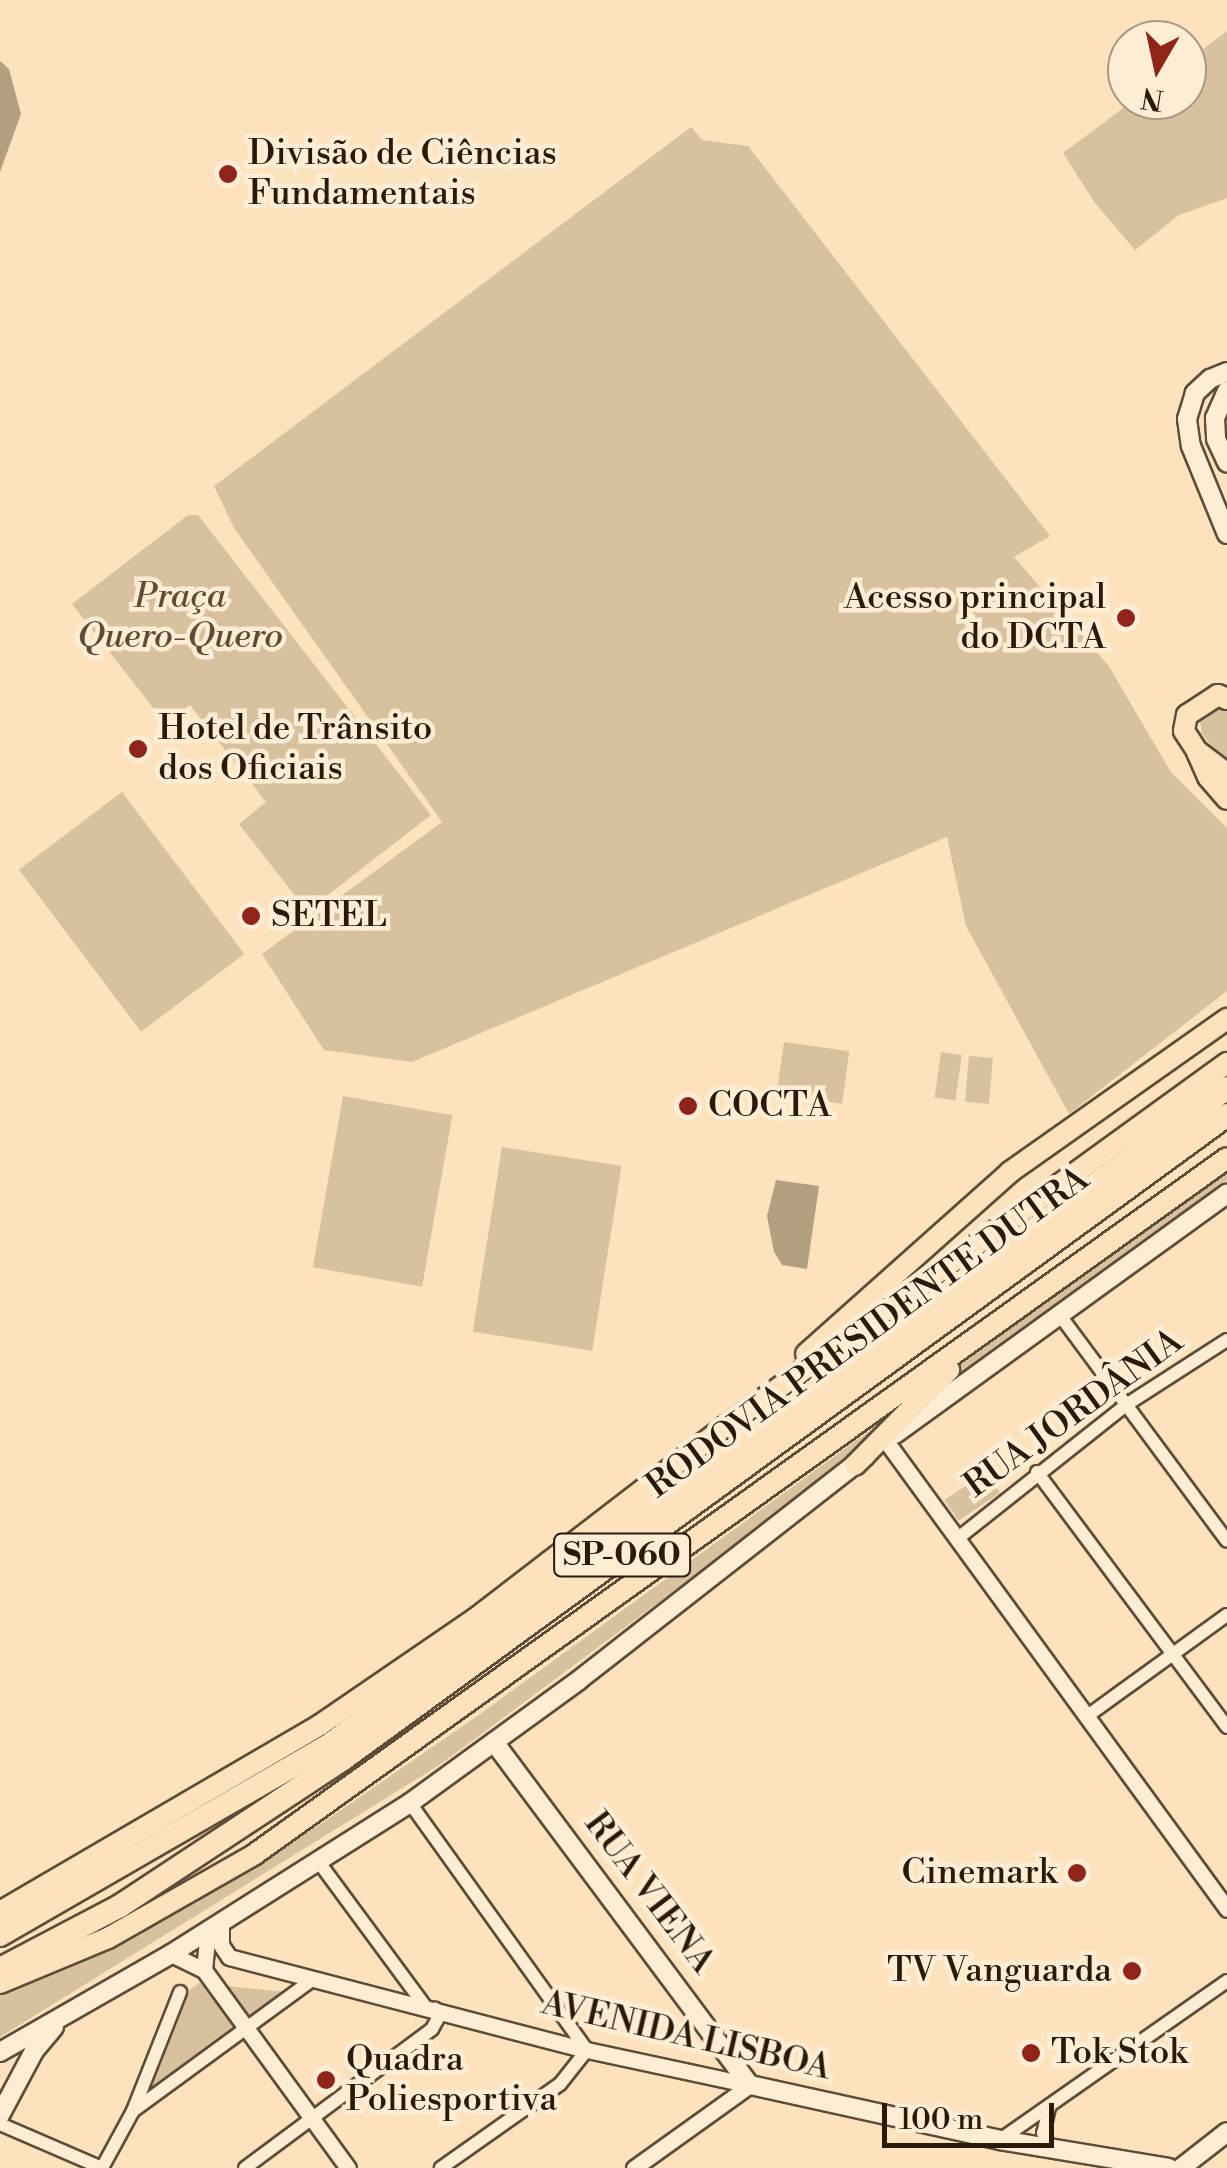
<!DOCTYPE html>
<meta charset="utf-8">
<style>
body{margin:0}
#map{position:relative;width:1227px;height:2168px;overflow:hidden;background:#fce3be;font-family:"Libre Bodoni",serif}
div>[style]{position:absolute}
.green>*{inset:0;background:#d8c19f;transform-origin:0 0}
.water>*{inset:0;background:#b49f80}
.roads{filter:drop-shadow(2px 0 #5e4c36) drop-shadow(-2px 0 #5e4c36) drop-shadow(0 2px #5e4c36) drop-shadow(0 -2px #5e4c36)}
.minor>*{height:12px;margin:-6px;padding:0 6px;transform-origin:6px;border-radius:6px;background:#fdedd5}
.tertiary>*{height:15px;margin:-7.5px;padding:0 7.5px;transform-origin:7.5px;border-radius:7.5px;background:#fdedd5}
.secondary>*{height:18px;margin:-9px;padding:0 9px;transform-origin:9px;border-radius:9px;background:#fdedd5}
.primary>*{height:20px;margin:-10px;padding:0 10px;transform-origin:10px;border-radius:10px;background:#fce3be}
.motorway>*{height:22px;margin:-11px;padding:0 11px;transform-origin:11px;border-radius:11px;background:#fce3be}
.dots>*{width:28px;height:28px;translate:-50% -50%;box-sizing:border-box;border:5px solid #fdedd5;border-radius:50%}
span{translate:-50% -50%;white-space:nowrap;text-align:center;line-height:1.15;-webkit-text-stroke:9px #fdedd5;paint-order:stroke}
.shield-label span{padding:2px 8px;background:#fdedd5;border:2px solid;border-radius:8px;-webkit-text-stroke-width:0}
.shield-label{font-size:32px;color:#291a09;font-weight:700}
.poi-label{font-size:35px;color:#291a09}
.left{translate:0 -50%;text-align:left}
.right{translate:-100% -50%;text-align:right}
.park-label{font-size:35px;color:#5e4c36;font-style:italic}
.street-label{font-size:35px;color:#291a09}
.north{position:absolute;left:1107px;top:20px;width:100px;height:100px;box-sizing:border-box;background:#fdedd5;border:2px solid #a89983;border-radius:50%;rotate:189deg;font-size:28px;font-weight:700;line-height:40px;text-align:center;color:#291a09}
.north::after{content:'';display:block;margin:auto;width:35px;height:45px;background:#8f2418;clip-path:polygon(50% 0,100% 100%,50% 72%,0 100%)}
.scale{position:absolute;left:882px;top:2103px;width:172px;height:45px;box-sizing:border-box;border:5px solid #291a09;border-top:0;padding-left:12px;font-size:30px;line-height:35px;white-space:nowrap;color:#291a09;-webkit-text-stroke:8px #fdedd5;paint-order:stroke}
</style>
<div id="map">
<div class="green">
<i style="clip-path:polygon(1227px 31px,1227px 198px,1179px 215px,1135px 250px,1095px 203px,1063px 153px,1134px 100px,1187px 100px,1187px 61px)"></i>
<i style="clip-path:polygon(691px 127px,702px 140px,748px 146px,1050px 536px,1014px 557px,1108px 665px,1171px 772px,1227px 828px,1227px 991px,1069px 1114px,966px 926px,947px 837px,412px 1062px,324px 1050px,262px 954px,442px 822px,234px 528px,214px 486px)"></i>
<i style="clip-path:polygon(188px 515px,198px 515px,431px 815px,307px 911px,239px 824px,266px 802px,190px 705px,165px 723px,72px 604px)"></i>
<i style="clip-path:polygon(1221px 706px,1227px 709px,1227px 766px,1202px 734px,1200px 721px,1203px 711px)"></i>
<i style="left:122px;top:792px;width:203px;height:129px;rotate:53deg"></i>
<i style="left:784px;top:1042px;width:66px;height:53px;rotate:8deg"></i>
<i style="left:941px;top:1052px;width:21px;height:46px;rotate:8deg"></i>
<i style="left:969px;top:1056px;width:24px;height:46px;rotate:5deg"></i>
<i style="left:343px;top:1096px;width:111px;height:174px;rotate:10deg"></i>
<i style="left:502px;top:1147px;width:121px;height:187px;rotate:9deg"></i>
<i style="clip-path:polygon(1227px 1171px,1227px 1180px,441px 1764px,0 2037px,0 1991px,250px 1869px,325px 1821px,476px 1717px)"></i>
<i style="left:986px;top:1472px;width:25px;height:50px;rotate:56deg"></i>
<i style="clip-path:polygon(199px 1983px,284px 1992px,146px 2092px,187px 1992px)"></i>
</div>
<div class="water">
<i style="clip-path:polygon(0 61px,9px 69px,21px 114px,0 172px)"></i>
<i style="clip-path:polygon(776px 1180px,819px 1186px,807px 1269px,782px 1265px,774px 1252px,767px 1216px)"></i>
</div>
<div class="roads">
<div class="minor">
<i style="left:1059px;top:1314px;width:282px;rotate:53.5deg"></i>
<i style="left:1037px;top:1472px;width:318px;rotate:53.3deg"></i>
<i style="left:957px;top:1539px;width:216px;rotate:-38.4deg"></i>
<i style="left:1126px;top:1405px;width:120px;rotate:-32.8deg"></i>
<i style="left:1086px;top:1717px;width:174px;rotate:-35.9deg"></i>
<i style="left:410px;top:1803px;width:304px;rotate:54.4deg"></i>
<i style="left:587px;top:2050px;width:43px;rotate:128.5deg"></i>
<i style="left:560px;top:2084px;width:146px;rotate:144.8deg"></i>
<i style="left:318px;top:1861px;width:179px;rotate:53.6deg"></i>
<i style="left:1049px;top:2108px;width:26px;rotate:103deg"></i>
<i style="left:1043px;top:2133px;width:16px;rotate:68deg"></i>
<i style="left:133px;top:2111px;width:222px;rotate:-36.2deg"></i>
<i style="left:0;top:2124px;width:111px;rotate:23.3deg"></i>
<i style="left:1000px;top:2140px;width:277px;rotate:-35deg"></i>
<i style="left:102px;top:2168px;width:65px;rotate:-61.5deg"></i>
<i style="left:133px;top:2111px;width:128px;rotate:-68.4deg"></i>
<i style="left:245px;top:2168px;width:233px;rotate:-36.6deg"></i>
<i style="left:432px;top:2029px;width:13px;rotate:-61deg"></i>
<i style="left:438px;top:2018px;width:10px;rotate:-107deg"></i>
</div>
<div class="tertiary">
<i style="left:886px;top:1441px;width:579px;rotate:53.92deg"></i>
<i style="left:221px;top:1922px;width:23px;rotate:90deg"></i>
<i style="left:221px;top:1945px;width:14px;rotate:56deg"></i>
<i style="left:229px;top:1957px;width:370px;rotate:14.6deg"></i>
<i style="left:587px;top:2050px;width:167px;rotate:12.1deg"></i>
<i style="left:171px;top:1954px;width:37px;rotate:26deg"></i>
<i style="left:204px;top:1970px;width:245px;rotate:54deg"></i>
<i style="left:204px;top:1970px;width:40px;rotate:-84.3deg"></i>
<i style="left:634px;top:2168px;width:143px;rotate:-35.6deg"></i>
</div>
<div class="secondary">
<i style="left:1227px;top:372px;width:18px;rotate:158deg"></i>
<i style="left:1210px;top:379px;width:21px;rotate:137deg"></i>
<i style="left:1195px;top:393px;width:27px;rotate:107deg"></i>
<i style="left:1187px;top:419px;width:27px;rotate:82deg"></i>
<i style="left:1191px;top:446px;width:95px;rotate:67.8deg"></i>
<i style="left:1227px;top:391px;width:30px;rotate:114deg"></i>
<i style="left:1215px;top:418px;width:21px;rotate:87deg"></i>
<i style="left:1216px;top:439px;width:26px;rotate:65deg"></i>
<i style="left:895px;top:1434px;width:410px;rotate:-35.9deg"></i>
<i style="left:494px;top:1742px;width:428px;rotate:53.3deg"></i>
<i style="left:750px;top:2085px;width:256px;rotate:12.4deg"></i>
<i style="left:1000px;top:2140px;width:171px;rotate:9.4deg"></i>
<i style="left:0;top:2052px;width:197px;rotate:-29.8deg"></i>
<i style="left:171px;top:1954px;width:283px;rotate:-32.3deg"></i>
<i style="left:410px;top:1803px;width:209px;rotate:-36deg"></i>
<i style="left:579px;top:1680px;width:364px;rotate:-38deg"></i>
<i style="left:0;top:2115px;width:72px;rotate:-62deg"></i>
<i style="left:34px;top:2051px;width:31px;rotate:-50deg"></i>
<i style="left:1181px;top:2168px;width:58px;rotate:-38deg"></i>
</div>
<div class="primary">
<i style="left:1227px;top:699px;width:10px;rotate:-156deg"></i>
<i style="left:1218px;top:695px;width:37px;rotate:147deg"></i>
<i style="left:1187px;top:715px;width:16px;rotate:101deg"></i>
<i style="left:1184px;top:731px;width:24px;rotate:57deg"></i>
<i style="left:1197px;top:751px;width:38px;rotate:37deg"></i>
<i style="left:1197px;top:752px;width:27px;rotate:66deg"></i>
<i style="left:1208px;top:777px;width:29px;rotate:49deg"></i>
<i style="left:806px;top:1354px;width:273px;rotate:-41.7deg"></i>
<i style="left:1010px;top:1172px;width:266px;rotate:-35.2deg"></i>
<i style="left:855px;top:1465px;width:134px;rotate:-45.3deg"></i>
<i style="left:0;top:1912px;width:371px;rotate:-30.3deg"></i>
<i style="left:320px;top:1725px;width:188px;rotate:-34.4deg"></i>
<i style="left:475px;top:1619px;width:317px;rotate:-37.6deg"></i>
<i style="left:726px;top:1426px;width:619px;rotate:-35.93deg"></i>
<i style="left:0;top:1983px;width:117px;rotate:-22.6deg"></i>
<i style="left:108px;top:1938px;width:169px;rotate:-29.7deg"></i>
<i style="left:255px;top:1854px;width:1195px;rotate:-35.6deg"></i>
</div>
<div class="motorway">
<i style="left:0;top:1935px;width:379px;rotate:-30deg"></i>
<i style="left:328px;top:1746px;width:1114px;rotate:-36.2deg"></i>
<i style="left:0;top:1969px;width:136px;rotate:-27.7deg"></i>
<i style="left:120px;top:1906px;width:267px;rotate:-33.4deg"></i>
<i style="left:343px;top:1759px;width:1094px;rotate:-36.07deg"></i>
</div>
</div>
<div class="dots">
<i style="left:228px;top:174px;background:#8f2418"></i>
<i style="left:1126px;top:618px;background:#8f2418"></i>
<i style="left:138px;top:749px;background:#8f2418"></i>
<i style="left:251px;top:916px;background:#8f2418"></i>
<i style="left:688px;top:1106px;background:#8f2418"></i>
<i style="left:1077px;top:1873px;background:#8f2418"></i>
<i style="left:1132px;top:1971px;background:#8f2418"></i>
<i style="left:1031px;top:2053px;background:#8f2418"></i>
<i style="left:326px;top:2080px;background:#8f2418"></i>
</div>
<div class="shield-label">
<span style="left:622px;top:1555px">SP-060</span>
</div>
<div class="poi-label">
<span class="left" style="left:248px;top:174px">Divisão de Ciências<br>Fundamentais</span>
<span class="right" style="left:1106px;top:618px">Acesso principal<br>do DCTA</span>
<span class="left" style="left:158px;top:749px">Hotel de Trânsito<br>dos Oficiais</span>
<span class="left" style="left:271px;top:916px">SETEL</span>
<span class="left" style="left:708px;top:1106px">COCTA</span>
<span class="right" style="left:1057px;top:1873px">Cinemark</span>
<span class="right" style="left:1112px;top:1971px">TV Vanguarda</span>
<span class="left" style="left:1051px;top:2053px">Tok Stok</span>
<span class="left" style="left:346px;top:2080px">Quadra<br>Poliesportiva</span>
</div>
<div class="park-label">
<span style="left:180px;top:617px">Praça<br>Quero-Quero</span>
</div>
<div class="street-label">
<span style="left:868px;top:1333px;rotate:-36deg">RODOVIA PRESIDENTE DUTRA</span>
<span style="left:1074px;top:1414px;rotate:-36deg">RUA JORDÂNIA</span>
<span style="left:649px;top:1893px;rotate:53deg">RUA VIENA</span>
<span style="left:686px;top:2036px;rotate:13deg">AVENIDA LISBOA</span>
</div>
<div class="north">N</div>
<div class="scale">100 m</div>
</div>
